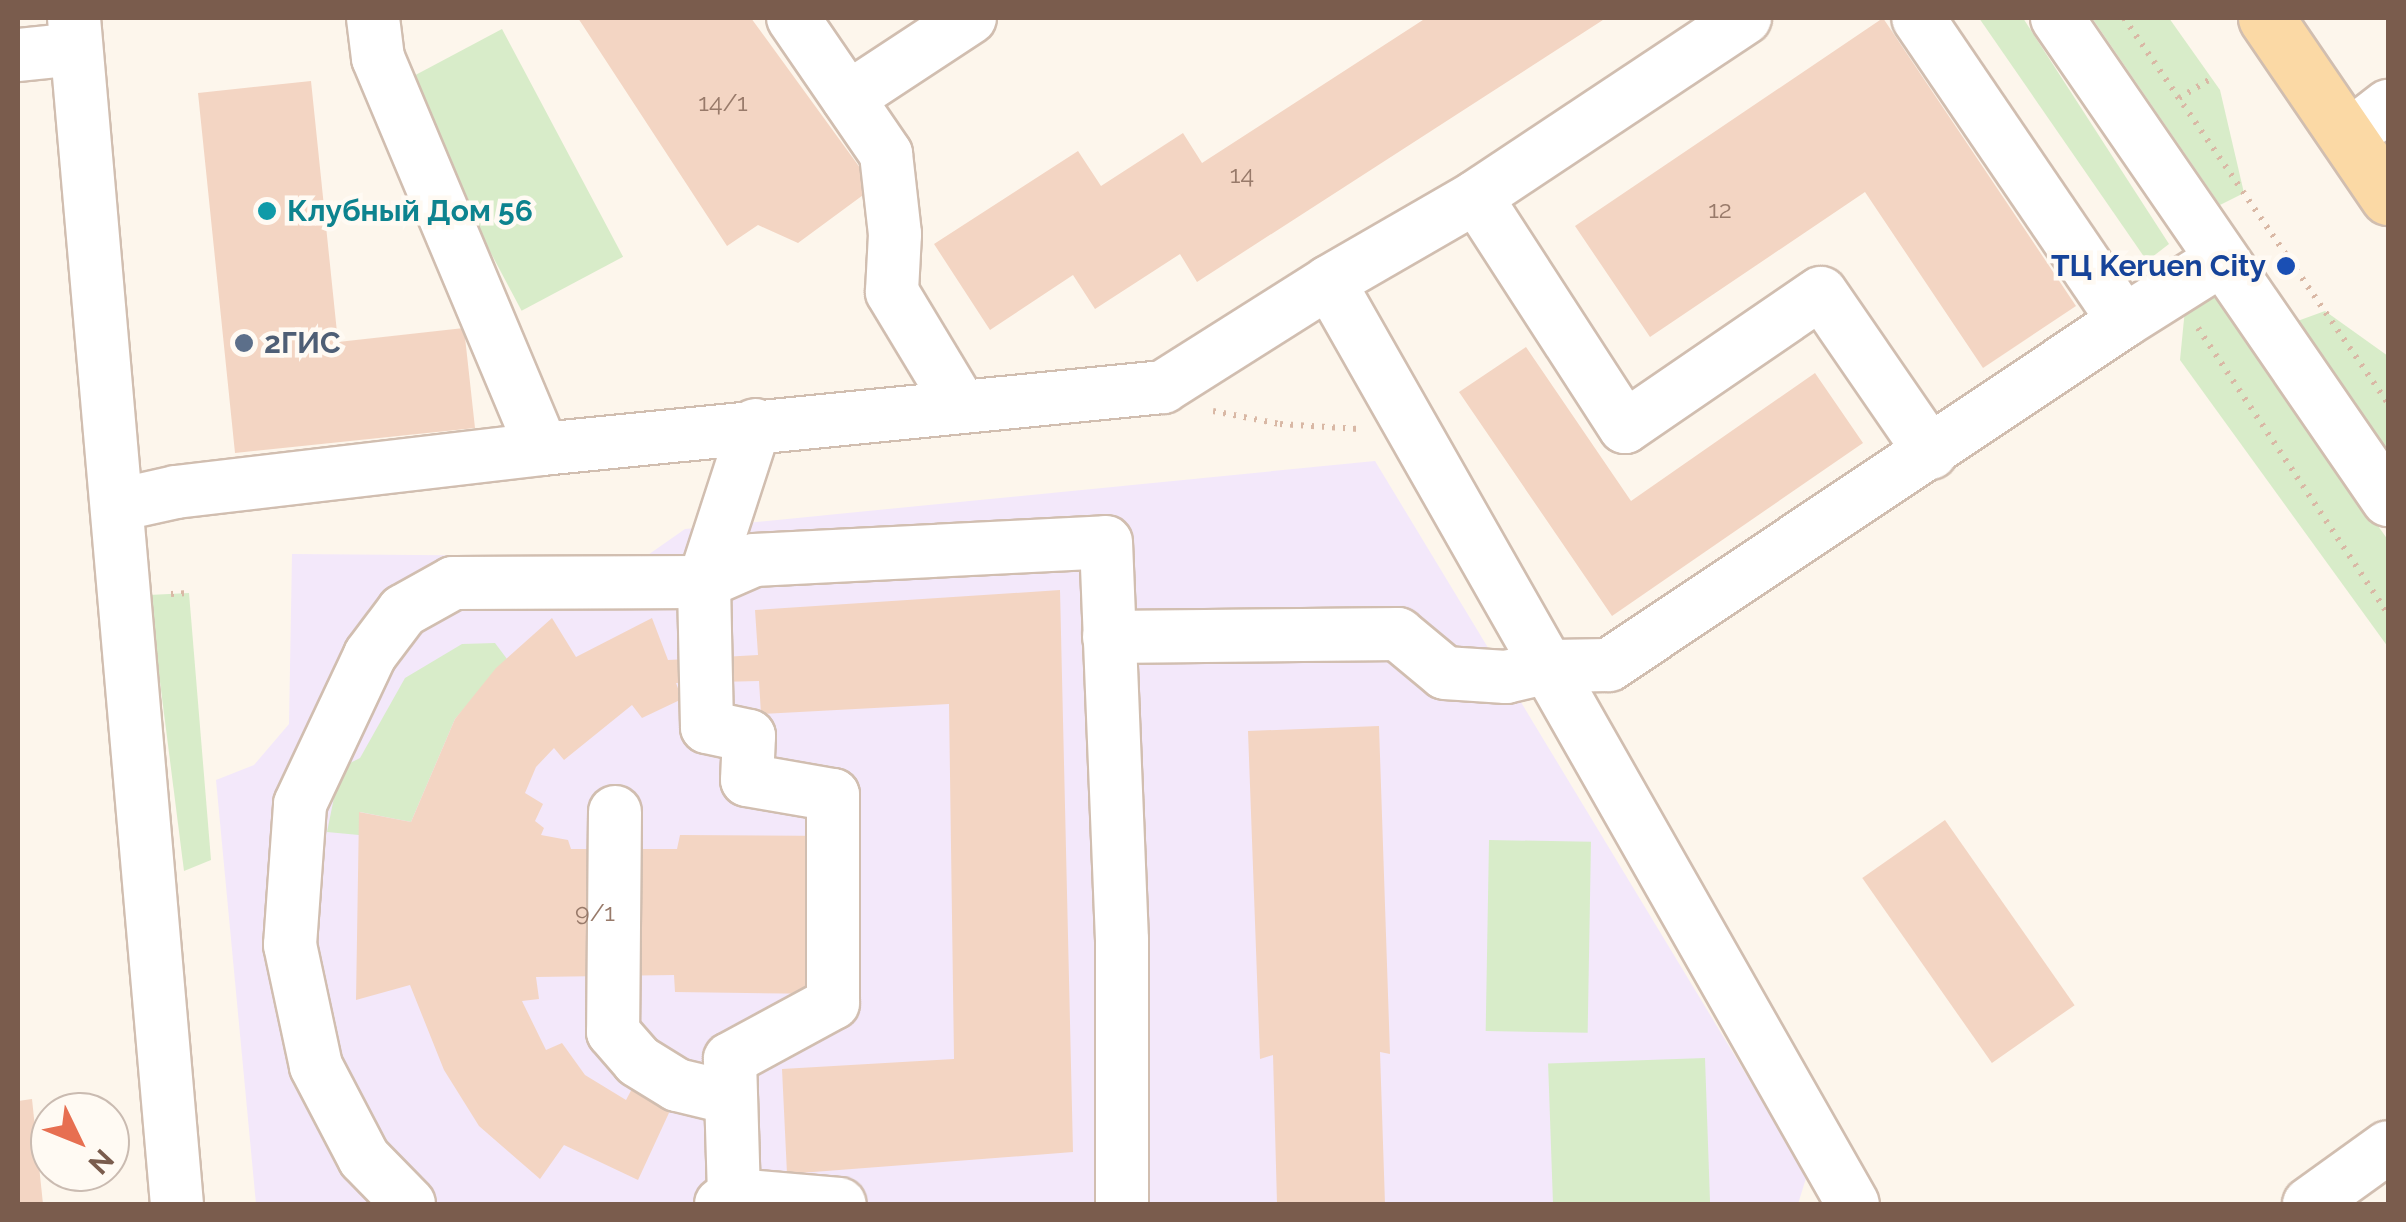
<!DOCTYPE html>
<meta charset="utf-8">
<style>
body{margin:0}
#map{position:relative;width:2406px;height:1222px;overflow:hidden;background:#fdf6ec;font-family:Raleway,sans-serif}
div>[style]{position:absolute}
.education>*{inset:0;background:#f3e8fa}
.green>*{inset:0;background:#d8ecc9;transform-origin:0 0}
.building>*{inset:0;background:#f3d5c3;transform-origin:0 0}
.path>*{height:6px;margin-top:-3px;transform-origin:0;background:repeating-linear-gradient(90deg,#d9b8a5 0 2.5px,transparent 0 10.5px)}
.roads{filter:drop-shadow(2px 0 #d1beb0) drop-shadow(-2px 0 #d1beb0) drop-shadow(0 2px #d1beb0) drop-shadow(0 -2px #d1beb0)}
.minor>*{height:52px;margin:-26px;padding:0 26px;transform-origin:26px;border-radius:26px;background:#fff}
.major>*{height:55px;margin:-27.5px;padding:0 27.5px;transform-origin:27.5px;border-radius:27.5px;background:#fbd9a5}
.dots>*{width:28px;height:28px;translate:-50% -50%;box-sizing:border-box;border:5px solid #fffaf3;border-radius:50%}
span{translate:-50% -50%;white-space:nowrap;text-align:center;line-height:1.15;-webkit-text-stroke:9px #fffaf3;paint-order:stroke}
.number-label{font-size:25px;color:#987a6a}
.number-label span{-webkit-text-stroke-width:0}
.culture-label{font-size:30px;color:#0d838f;font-weight:700}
.left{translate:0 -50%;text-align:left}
.transit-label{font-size:30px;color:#164399;font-weight:700}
.right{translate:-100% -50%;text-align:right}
.service-label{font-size:30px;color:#4e5e75;font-weight:700}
.frame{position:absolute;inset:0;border:20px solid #7a5c4d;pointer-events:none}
.north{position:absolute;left:30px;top:1092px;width:100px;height:100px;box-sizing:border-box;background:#fffaf3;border:2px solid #cabbb1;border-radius:50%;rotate:133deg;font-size:28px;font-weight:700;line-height:40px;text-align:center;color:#7a5c4d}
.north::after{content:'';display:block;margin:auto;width:35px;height:45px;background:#e76f51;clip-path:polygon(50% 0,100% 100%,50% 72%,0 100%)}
</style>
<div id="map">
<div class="education">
<i style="clip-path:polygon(1375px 461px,1807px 1175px,1798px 1204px,256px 1204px,216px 780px,254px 765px,289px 724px,292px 554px,645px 557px,685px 529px)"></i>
</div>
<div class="green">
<i style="clip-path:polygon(1979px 18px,2023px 18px,2169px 244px,2147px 261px)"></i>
<i style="clip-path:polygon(2092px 18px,2169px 18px,2220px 90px,2244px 193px,2220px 205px)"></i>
<i style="left:502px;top:29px;width:258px;height:115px;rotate:62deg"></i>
<i style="clip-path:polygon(2213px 292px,2388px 540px,2388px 647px,2180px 360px,2185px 309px)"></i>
<i style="clip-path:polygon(2325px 311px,2388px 356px,2388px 461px,2292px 323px)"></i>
<i style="clip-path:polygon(189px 593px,211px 860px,184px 871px,149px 595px)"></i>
<i style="clip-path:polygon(495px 643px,507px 659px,455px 719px,411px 822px,360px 812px,359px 835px,327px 832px,340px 768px,360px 758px,405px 678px,462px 644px)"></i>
<i style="left:1489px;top:840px;width:102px;height:191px;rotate:1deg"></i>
<i style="left:1705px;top:1058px;width:146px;height:157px;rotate:88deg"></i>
</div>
<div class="building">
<i style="clip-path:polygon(578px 18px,751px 18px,874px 187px,798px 243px,758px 225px,727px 246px)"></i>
<i style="clip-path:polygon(1426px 18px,1606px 18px,1197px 282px,1180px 254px,1095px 309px,1073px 275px,990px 330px,934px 244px,1078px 151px,1101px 186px,1183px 133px,1202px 163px)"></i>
<i style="clip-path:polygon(1883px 18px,2076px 306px,1983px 368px,1865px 192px,1650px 337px,1575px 226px)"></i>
<i style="clip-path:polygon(311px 81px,338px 342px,464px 328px,475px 428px,235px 453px,198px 93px)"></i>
<i style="clip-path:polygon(1526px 347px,1631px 501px,1815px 373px,1863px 443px,1612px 616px,1459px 392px)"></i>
<i style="clip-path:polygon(1060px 590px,1073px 1152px,787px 1174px,782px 1069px,954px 1059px,949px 704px,761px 714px,759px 681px,676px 683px,682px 699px,642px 718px,632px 705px,564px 760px,554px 748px,536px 767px,525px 793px,543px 804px,535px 821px,544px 828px,541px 835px,568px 840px,571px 849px,677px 849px,680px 835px,836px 836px,829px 994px,675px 992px,674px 975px,536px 977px,539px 999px,522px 1001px,546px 1050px,562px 1043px,585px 1075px,626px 1100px,634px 1085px,674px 1102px,638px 1180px,564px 1145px,540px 1179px,479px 1126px,444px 1070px,410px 985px,356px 1000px,359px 812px,411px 822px,455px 719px,496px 668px,552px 618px,576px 657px,652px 618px,668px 660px,758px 655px,755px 610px)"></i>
<i style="clip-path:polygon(1379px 726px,1390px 1054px,1380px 1052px,1385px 1204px,1277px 1204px,1273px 1055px,1260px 1059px,1248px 731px)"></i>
<i style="left:1945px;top:820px;width:226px;height:101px;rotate:55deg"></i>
<i style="clip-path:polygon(32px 1099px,43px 1204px,18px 1204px,18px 1101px)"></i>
</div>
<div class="path">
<i style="left:2124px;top:18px;width:468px;rotate:55.6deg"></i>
<i style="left:2179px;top:98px;width:39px;rotate:-31deg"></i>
<i style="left:2198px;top:328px;width:343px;rotate:56.4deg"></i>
<i style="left:1213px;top:411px;width:68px;rotate:11deg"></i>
<i style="left:1280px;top:424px;width:79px;rotate:3.6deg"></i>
<i style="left:171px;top:594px;width:18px;rotate:-3deg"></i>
</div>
<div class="roads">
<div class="minor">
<i style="left:74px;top:18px;width:1190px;rotate:85.04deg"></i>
<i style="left:373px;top:18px;width:40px;rotate:82.9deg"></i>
<i style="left:378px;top:58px;width:424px;rotate:67.2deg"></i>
<i style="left:793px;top:18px;width:165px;rotate:55.6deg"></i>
<i style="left:886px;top:154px;width:81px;rotate:83.6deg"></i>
<i style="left:895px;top:234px;width:58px;rotate:93deg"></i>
<i style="left:892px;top:292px;width:130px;rotate:58.9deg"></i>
<i style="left:1745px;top:18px;width:323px;rotate:146.4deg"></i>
<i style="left:1476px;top:197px;width:170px;rotate:150deg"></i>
<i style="left:1329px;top:282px;width:1060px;rotate:60.39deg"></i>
<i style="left:2057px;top:18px;width:585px;rotate:55.52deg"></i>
<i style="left:18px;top:55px;width:58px;rotate:-5.9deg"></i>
<i style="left:848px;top:98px;width:146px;rotate:-33.3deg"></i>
<i style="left:2348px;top:137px;width:51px;rotate:-37.8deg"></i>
<i style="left:1476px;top:197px;width:274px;rotate:57.1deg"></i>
<i style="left:1625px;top:427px;width:237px;rotate:-34.4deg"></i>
<i style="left:1821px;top:293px;width:194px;rotate:55.5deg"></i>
<i style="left:2124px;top:321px;width:115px;rotate:-32.2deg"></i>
<i style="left:118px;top:505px;width:59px;rotate:-12.6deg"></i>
<i style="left:176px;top:492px;width:369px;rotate:-6.7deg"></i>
<i style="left:542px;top:449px;width:624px;rotate:-5.7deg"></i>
<i style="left:1163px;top:387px;width:196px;rotate:-32.3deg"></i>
<i style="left:1109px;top:637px;width:289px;rotate:-0.6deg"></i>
<i style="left:1398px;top:634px;width:61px;rotate:39.7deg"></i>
<i style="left:1445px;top:673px;width:61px;rotate:3.8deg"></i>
<i style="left:1506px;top:677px;width:47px;rotate:-13.4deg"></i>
<i style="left:1552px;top:666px;width:57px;rotate:-1deg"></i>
<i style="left:1609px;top:665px;width:619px;rotate:-33.74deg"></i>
<i style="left:2124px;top:321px;width:366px;rotate:-124.2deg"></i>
<i style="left:615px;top:812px;width:220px;rotate:90.5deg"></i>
<i style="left:613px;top:1032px;width:38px;rotate:49deg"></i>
<i style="left:638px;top:1061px;width:46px;rotate:31.6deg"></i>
<i style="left:677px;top:1085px;width:51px;rotate:13.5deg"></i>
<i style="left:734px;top:1195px;width:136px;rotate:-91.7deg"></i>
<i style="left:730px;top:1059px;width:117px;rotate:-28.5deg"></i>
<i style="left:833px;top:1003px;width:208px;rotate:-90deg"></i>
<i style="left:833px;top:795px;width:87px;rotate:-170.1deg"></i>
<i style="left:747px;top:780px;width:44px;rotate:-87.4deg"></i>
<i style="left:749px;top:736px;width:43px;rotate:-167.9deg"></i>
<i style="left:707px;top:727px;width:145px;rotate:-91.2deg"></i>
<i style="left:704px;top:582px;width:165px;rotate:-72deg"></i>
<i style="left:409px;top:1204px;width:64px;rotate:-134.4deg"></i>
<i style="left:364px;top:1158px;width:104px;rotate:-117.6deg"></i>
<i style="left:316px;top:1066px;width:124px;rotate:-102.1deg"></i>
<i style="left:290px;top:945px;width:141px;rotate:-85.9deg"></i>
<i style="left:300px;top:804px;width:165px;rotate:-64.8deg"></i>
<i style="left:370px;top:655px;width:55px;rotate:-53.1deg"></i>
<i style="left:403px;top:611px;width:57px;rotate:-29.2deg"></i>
<i style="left:453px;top:583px;width:251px;rotate:-0.2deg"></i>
<i style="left:704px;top:582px;width:55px;rotate:-23.7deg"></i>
<i style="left:754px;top:560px;width:352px;rotate:-2.9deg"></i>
<i style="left:1106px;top:542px;width:398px;rotate:87.7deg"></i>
<i style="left:1122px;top:940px;width:264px;rotate:90deg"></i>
<i style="left:721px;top:1204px;width:16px;rotate:-35deg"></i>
<i style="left:734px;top:1195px;width:106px;rotate:4.9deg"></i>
<i style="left:2309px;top:1204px;width:97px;rotate:-35.8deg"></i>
</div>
<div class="major">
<i style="left:2266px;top:18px;width:217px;rotate:55.7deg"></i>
</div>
</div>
<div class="dots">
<i style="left:267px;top:211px;background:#0f9aa8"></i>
<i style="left:2286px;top:266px;background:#1a4fb4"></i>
<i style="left:244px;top:343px;background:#5c6f8a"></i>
</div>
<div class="number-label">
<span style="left:723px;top:102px">14/1</span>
<span style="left:1242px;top:174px">14</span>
<span style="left:1720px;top:209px">12</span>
<span style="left:595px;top:912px">9/1</span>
</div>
<div class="culture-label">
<span class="left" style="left:287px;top:211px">Клубный Дом 56</span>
</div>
<div class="transit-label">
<span class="right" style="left:2266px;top:266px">ТЦ Keruen City</span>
</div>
<div class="service-label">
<span class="left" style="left:264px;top:343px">2ГИС</span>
</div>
<div class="frame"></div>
<div class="north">N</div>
</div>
